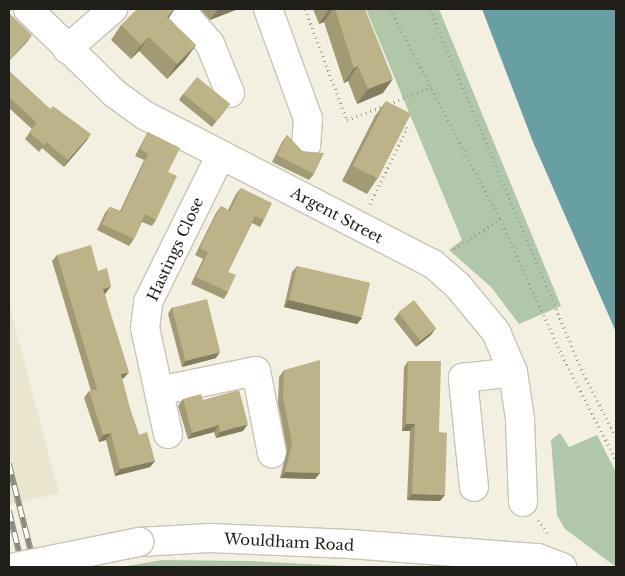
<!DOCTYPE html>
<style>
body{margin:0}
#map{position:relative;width:625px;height:576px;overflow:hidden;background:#f3f0e1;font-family:"Libre Baskerville",serif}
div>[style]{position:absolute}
.built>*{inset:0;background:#eae5cf}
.green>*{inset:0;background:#b1c7aa}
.water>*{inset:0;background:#679fa3}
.path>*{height:3px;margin-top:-1.5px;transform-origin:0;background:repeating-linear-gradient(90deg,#9f9d91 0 1px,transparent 0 5px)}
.roads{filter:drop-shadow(1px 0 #c8c5b6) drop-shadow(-1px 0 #c8c5b6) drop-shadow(0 1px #c8c5b6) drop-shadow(0 -1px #c8c5b6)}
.minor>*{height:28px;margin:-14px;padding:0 14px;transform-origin:14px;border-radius:14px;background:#fff}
.rail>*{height:5.5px;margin-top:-2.75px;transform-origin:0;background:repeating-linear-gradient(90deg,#fff 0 11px,#8b897f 0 22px);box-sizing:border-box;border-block:1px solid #8b897f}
.bridges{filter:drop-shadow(1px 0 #c8c5b6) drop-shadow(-1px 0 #c8c5b6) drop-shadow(0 1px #c8c5b6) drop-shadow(0 -1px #c8c5b6)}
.minor-bridge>*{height:28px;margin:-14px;padding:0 14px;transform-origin:14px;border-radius:14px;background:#fff}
.wall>*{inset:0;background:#a29a75}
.shaded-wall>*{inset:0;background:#847d5f}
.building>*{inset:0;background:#bcb388;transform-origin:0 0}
span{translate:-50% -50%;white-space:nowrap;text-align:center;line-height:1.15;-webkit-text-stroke:4px #fff;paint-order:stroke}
.street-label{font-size:15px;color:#1f1e19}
.frame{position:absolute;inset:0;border:10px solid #1f1e19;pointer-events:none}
</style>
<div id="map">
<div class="built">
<i style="clip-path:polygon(9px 304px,59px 493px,9px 505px)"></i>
</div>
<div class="green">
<i style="clip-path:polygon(366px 9px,439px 9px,561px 306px,519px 324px,491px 287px,449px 250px,462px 240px)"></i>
<i style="clip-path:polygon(560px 433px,569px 447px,597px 435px,616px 472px,616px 567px,565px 529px,557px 515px,551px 440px)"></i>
<i style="clip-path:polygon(162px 560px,250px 561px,367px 567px,121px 567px)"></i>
</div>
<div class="water">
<i style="clip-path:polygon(482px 9px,616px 9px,616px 332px,533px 142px)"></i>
</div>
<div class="path">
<i style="left:305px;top:9px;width:119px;rotate:69.3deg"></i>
<i style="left:347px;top:120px;width:91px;rotate:-21.2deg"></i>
<i style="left:390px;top:9px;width:237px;rotate:62.4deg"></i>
<i style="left:500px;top:219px;width:149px;rotate:65.5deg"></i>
<i style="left:562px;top:355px;width:118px;rotate:62.8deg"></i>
<i style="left:430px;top:9px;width:390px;rotate:67.2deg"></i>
<i style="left:581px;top:369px;width:76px;rotate:62.8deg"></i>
<i style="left:370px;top:204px;width:85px;rotate:-64deg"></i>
<i style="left:407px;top:128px;width:7px;rotate:-153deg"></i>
<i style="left:454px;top:249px;width:55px;rotate:-33.1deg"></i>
<i style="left:538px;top:520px;width:16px;rotate:55deg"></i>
</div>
<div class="roads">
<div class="minor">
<i style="left:28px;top:9px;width:120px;rotate:44.3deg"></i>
<i style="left:114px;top:93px;width:39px;rotate:36deg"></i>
<i style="left:146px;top:116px;width:323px;rotate:27.3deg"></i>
<i style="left:433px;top:264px;width:33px;rotate:41deg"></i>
<i style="left:458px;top:286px;width:60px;rotate:50.4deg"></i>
<i style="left:496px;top:332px;width:43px;rotate:67deg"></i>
<i style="left:513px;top:372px;width:48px;rotate:81.5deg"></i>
<i style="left:520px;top:419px;width:83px;rotate:87.9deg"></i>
<i style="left:180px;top:9px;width:46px;rotate:49.4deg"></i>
<i style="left:210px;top:44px;width:53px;rotate:67.8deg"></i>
<i style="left:268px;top:9px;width:117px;rotate:70deg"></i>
<i style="left:308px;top:119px;width:26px;rotate:94deg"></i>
<i style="left:67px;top:49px;width:61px;rotate:-41deg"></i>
<i style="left:159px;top:391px;width:99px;rotate:-11.7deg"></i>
<i style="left:256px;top:371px;width:84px;rotate:79deg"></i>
<i style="left:168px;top:434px;width:108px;rotate:-102.2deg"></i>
<i style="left:145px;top:328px;width:26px;rotate:-83deg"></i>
<i style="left:148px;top:302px;width:163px;rotate:-63.7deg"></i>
<i style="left:474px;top:487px;width:110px;rotate:-95.8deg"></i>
<i style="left:463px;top:378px;width:50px;rotate:-6.8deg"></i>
<i style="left:139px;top:542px;width:71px;rotate:-3.2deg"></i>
<i style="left:210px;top:538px;width:140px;rotate:2.5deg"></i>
<i style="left:350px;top:544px;width:189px;rotate:4.3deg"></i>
<i style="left:538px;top:558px;width:26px;rotate:21deg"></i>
</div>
</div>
<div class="rail">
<i style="left:9px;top:464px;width:106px;rotate:75.8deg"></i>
<i style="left:9px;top:511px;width:58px;rotate:76deg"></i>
</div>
<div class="bridges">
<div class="minor-bridge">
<i style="left:16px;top:567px;width:126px;rotate:-11.5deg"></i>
</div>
</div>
<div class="wall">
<i style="clip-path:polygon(175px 9px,168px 18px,196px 45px,185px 60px,167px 79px,139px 51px,131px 59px,111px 40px,121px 25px)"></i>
<i style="clip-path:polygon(200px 9px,238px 9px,210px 20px)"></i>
<i style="clip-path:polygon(313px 9px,365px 9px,383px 93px,357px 104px,348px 81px,344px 83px,324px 22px,319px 24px)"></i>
<i style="clip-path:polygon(9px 71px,50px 109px,87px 140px,64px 167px,42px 148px,39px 152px,25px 139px,32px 129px,9px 108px)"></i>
<i style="clip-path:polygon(183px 94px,230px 104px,212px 127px,179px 100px)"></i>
<i style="clip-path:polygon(386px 101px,377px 179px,367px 194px,342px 181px,375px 116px)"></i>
<i style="clip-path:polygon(148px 132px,168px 172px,156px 220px,152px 226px,142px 222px,134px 239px,129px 246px,97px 230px,105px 213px,110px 207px,120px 211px,144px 160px,135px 156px,144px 139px)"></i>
<i style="clip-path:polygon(287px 135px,302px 151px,314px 174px,309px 180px,272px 162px,282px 142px)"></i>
<i style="clip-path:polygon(241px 188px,264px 220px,260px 227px,252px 223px,228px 272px,228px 292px,224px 299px,191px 284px,203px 259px,195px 255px,216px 213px,221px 206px,228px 210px,236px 194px)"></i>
<i style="clip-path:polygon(57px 255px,98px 271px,106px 293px,105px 294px,124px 378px,122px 379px,130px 409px,139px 435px,155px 461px,150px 467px,115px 476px,106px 440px,99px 442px,84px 398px,89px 391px,91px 391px,52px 261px)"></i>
<i style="clip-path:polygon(297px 266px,362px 318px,357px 324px,284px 307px,292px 272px)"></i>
<i style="clip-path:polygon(172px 307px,216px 358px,182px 367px,168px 314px)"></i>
<i style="clip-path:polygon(399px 313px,431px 335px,416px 347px,394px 319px)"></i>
<i style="clip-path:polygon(408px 361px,439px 432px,440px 501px,407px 500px,410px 431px,402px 431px,404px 367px)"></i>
<i style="clip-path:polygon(284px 370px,320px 473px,315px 479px,280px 478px,287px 450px,278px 403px,279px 377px)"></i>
<i style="clip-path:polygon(183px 399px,203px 400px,243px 431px,216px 438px,214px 432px,188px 439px,178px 406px)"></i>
</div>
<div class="shaded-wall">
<i style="clip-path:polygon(175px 9px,166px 22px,167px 17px)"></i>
<i style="clip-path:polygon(218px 9px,238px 9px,210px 20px)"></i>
<i style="clip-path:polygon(329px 9px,333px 9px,324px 22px,319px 24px)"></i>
<i style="clip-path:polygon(32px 35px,27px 42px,9px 61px,9px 60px)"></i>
<i style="clip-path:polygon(149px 37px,139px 51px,131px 59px,141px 45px)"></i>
<i style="clip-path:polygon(196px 45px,185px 60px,167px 79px,177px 64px)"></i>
<i style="clip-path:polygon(358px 66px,348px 81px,344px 83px,354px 68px)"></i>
<i style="clip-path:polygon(393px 79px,383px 93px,357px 104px,368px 89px)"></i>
<i style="clip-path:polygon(91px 134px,87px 140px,64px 167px,68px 160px)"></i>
<i style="clip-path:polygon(111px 286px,106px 293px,98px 295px,103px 289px)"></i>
<i style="clip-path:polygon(289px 300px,362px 318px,357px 324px,284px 307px)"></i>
<i style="clip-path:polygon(436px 328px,431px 335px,416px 347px,421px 340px)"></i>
<i style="clip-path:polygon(220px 352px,216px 358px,182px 367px,186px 360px)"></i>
<i style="clip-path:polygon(129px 372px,124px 378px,116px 380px,121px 374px)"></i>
<i style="clip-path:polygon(248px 424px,243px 431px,216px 438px,220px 432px)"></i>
<i style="clip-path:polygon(406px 424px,415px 424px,410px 431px,402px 431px)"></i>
<i style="clip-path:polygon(219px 425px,214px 432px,188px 439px,192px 433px)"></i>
<i style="clip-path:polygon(111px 433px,106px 440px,99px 442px,103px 435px)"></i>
<i style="clip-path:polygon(155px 461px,150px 467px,115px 476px,120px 469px)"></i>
<i style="clip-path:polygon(285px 472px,320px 473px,315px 479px,280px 478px)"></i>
<i style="clip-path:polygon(412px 494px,445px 495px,440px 501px,407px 500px)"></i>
</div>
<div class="building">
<i style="clip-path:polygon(137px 9px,175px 9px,167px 17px,196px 45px,177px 64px,149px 37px,141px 45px,121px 25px)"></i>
<i style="clip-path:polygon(335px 9px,365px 9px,393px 79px,368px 89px,358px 66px,354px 68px)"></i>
<i style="clip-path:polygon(9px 13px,32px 35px,9px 60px)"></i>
<i style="clip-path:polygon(9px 71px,50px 109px,53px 106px,91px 134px,68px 160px,46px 142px,44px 145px,29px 132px,37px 123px,9px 97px)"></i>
<i style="left:197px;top:77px;width:43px;height:22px;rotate:39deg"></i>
<i style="left:386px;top:101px;width:28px;height:73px;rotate:27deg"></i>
<i style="clip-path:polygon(148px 132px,180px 148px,168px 172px,177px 176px,156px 220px,145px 214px,134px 239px,102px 224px,110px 207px,121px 212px,148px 154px,140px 149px)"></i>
<i style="clip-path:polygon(287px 135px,302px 151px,324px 153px,314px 174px,277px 155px)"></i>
<i style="clip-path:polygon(241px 188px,272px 203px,264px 220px,255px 216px,244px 238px,228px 272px,236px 275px,228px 292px,196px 277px,208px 252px,200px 248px,208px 231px,221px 206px,230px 211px)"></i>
<i style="clip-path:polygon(91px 245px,98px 271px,107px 268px,111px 286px,103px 289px,129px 372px,121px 374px,130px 409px,139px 435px,147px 432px,155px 461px,120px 469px,111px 433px,103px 435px,89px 391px,97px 389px,57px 255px)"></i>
<i style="left:297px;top:266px;width:75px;height:35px;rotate:13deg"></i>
<i style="left:207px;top:299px;width:55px;height:36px;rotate:76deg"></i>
<i style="left:414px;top:300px;width:36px;height:20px;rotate:52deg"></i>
<i style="clip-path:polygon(320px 360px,320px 473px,285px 472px,292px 444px,283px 397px,284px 370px)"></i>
<i style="clip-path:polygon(408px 361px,441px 361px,439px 432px,447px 433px,445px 495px,412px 494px,415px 424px,406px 424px)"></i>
<i style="clip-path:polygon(239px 390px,248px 424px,220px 432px,219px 425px,192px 433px,183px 399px,201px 394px,203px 400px)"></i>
</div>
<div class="street-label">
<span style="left:337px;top:215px;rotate:28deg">Argent Street</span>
<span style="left:175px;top:249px;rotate:-65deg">Hastings Close</span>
<span style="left:289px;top:542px;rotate:3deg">Wouldham Road</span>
</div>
<div class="frame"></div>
</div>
